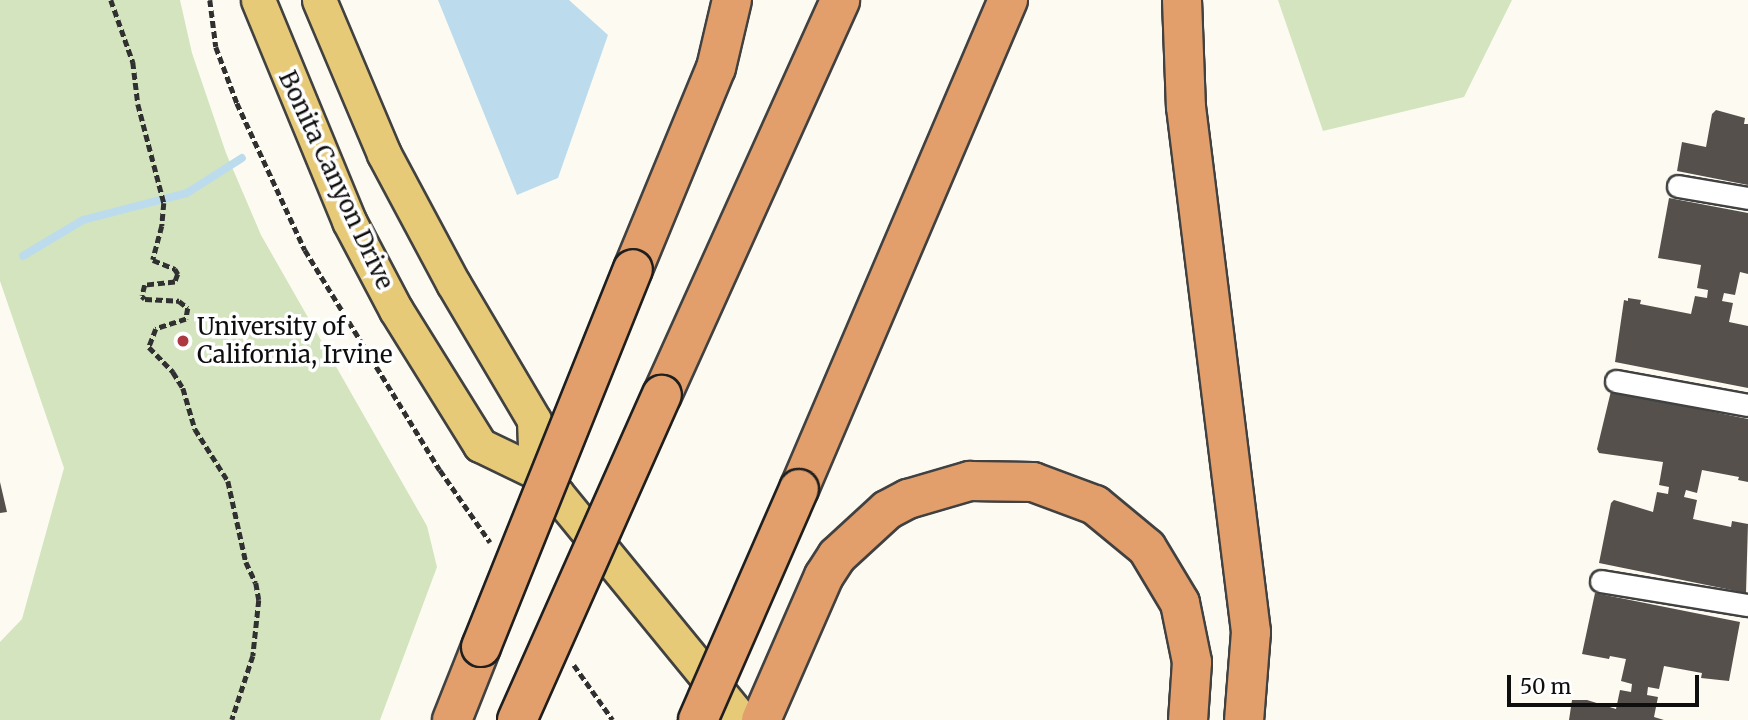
<!DOCTYPE html>
<style>
body{margin:0}
#map{position:relative;width:1748px;height:720px;overflow:hidden;background:#fdfbf1;font-family:Merriweather,serif}
div>[style]{position:absolute}
.green>*{inset:0;background:#d3e4bf}
.water>*{inset:0;background:#bcdcee}
.stream>*{height:8px;margin:-4px;padding:0 4px;transform-origin:4px;border-radius:4px;background:#bcdcee}
.building>*{inset:0;background:#56504c}
.path>*{height:4.5px;margin-top:-2.25px;transform-origin:0;background:repeating-linear-gradient(90deg,#303030 0 7px,transparent 0 10.5px)}
.roads{filter:drop-shadow(2px 0 #414141) drop-shadow(-2px 0 #414141) drop-shadow(0 2px #414141) drop-shadow(0 -2px #414141)}
.street>*{height:21px;margin:-10.5px;padding:0 10.5px;transform-origin:10.5px;border-radius:10.5px;background:#fff}
.primary>*{height:33px;margin:-16.5px;padding:0 16.5px;transform-origin:16.5px;border-radius:16.5px;background:#e7ca77}
.highway>*{height:38px;margin:-19px;padding:0 19px;transform-origin:19px;border-radius:19px;background:#e29f6b}
.bridges{filter:drop-shadow(2px 0 #1f1f1f) drop-shadow(-2px 0 #1f1f1f) drop-shadow(0 2px #1f1f1f) drop-shadow(0 -2px #1f1f1f)}
.highway-bridge>*{height:38px;margin:-19px;padding:0 19px;transform-origin:19px;border-radius:19px;background:#e29f6b}
.dots>*{width:19px;height:19px;translate:-50% -50%;box-sizing:border-box;border:4px solid #fff;border-radius:50%}
span{translate:-50% -50%;white-space:nowrap;text-align:center;line-height:1.15;-webkit-text-stroke:7px #fff;paint-order:stroke}
.street-label{font-size:24px;color:#0e0e0e}
.poi-label{font-size:24px;color:#0e0e0e}
.left{translate:0 -50%;text-align:left}
.scale{position:absolute;left:1507px;top:675px;width:192px;height:32px;box-sizing:border-box;border:4px solid #0e0e0e;border-top:0;padding-left:9px;font-size:21px;line-height:24px;white-space:nowrap;color:#0e0e0e;-webkit-text-stroke:5px #fff;paint-order:stroke}
</style>
<div id="map">
<div class="green">
<i style="clip-path:polygon(0 0,180px 0,192px 53px,226px 153px,261px 235px,427px 526px,437px 567px,380px 720px,0 720px,0 642px,22px 619px,64px 468px,0 281px)"></i>
<i style="clip-path:polygon(1278px 0,1512px 0,1464px 97px,1323px 131px)"></i>
</div>
<div class="water">
<i style="clip-path:polygon(438px 0,569px 0,608px 35px,558px 178px,517px 195px)"></i>
</div>
<div class="stream">
<i style="left:23px;top:256px;width:70px;rotate:-31deg"></i>
<i style="left:83px;top:220px;width:107px;rotate:-14.6deg"></i>
<i style="left:187px;top:193px;width:65px;rotate:-32.5deg"></i>
</div>
<div class="building">
<i style="clip-path:polygon(1716px 110px,1745px 118px,1744px 124px,1748px 124px,1748px 185px,1677px 171px,1682px 142px,1706px 147px,1712px 114px)"></i>
<i style="clip-path:polygon(1669px 198px,1748px 213px,1748px 274px,1740px 272px,1735px 295px,1724px 293px,1722px 301px,1733px 303px,1729px 322px,1748px 326px,1748px 388px,1615px 362px,1624px 300px,1628px 301px,1628px 298px,1641px 300px,1640px 304px,1691px 314px,1695px 296px,1707px 298px,1708px 290px,1697px 288px,1701px 265px,1658px 258px)"></i>
<i style="clip-path:polygon(1611px 391px,1748px 419px,1748px 482px,1738px 480px,1739px 477px,1702px 470px,1697px 493px,1686px 490px,1684px 497px,1697px 500px,1693px 519px,1731px 527px,1732px 521px,1748px 524px,1746px 593px,1599px 563px,1611px 503px,1614px 500px,1653px 512px,1657px 492px,1668px 494px,1669px 487px,1659px 485px,1663px 462px,1599px 453px,1597px 449px)"></i>
<i style="clip-path:polygon(0 482px,7px 512px,0 513px)"></i>
<i style="clip-path:polygon(1595px 593px,1740px 622px,1729px 681px,1701px 678px,1702px 673px,1664px 666px,1659px 689px,1648px 687px,1647px 695px,1658px 697px,1654px 717px,1664px 720px,1569px 720px,1572px 700px,1587px 700px,1616px 709px,1620px 690px,1631px 692px,1632px 684px,1621px 681px,1626px 659px,1610px 656px,1609px 659px,1582px 654px)"></i>
</div>
<div class="path">
<i style="left:111px;top:0;width:66px;rotate:70.5deg"></i>
<i style="left:133px;top:62px;width:42px;rotate:83.2deg"></i>
<i style="left:138px;top:104px;width:102px;rotate:75.3deg"></i>
<i style="left:164px;top:203px;width:23px;rotate:95deg"></i>
<i style="left:162px;top:226px;width:35px;rotate:105deg"></i>
<i style="left:153px;top:260px;width:24px;rotate:22deg"></i>
<i style="left:175px;top:269px;width:6px;rotate:59deg"></i>
<i style="left:178px;top:274px;width:9px;rotate:111deg"></i>
<i style="left:175px;top:282px;width:30px;rotate:174deg"></i>
<i style="left:145px;top:285px;width:11px;rotate:105deg"></i>
<i style="left:142px;top:296px;width:4px;rotate:45deg"></i>
<i style="left:145px;top:299px;width:34px;rotate:3deg"></i>
<i style="left:179px;top:301px;width:11px;rotate:38deg"></i>
<i style="left:188px;top:308px;width:11px;rotate:100deg"></i>
<i style="left:186px;top:319px;width:32px;rotate:162deg"></i>
<i style="left:156px;top:329px;width:19px;rotate:111deg"></i>
<i style="left:149px;top:347px;width:35px;rotate:46deg"></i>
<i style="left:173px;top:372px;width:19px;rotate:58deg"></i>
<i style="left:183px;top:388px;width:43px;rotate:73.7deg"></i>
<i style="left:195px;top:429px;width:62px;rotate:57.6deg"></i>
<i style="left:228px;top:481px;width:83px;rotate:77.5deg"></i>
<i style="left:246px;top:562px;width:23px;rotate:65deg"></i>
<i style="left:256px;top:583px;width:17px;rotate:80deg"></i>
<i style="left:259px;top:600px;width:56px;rotate:96.1deg"></i>
<i style="left:253px;top:656px;width:67px;rotate:108.2deg"></i>
<i style="left:210px;top:0;width:47px;rotate:82.7deg"></i>
<i style="left:216px;top:47px;width:60px;rotate:69.4deg"></i>
<i style="left:237px;top:103px;width:162px;rotate:65.2deg"></i>
<i style="left:305px;top:250px;width:258px;rotate:58.5deg"></i>
<i style="left:440px;top:470px;width:88px;rotate:55.2deg"></i>
<i style="left:574px;top:665px;width:67px;rotate:54.7deg"></i>
</div>
<div class="roads">
<div class="street">
<i style="left:1678px;top:186px;width:71px;rotate:9.7deg"></i>
<i style="left:1616px;top:381px;width:134px;rotate:10.3deg"></i>
<i style="left:1601px;top:581px;width:149px;rotate:9.3deg"></i>
</div>
<div class="primary">
<i style="left:258px;top:0;width:239px;rotate:67.6deg"></i>
<i style="left:349px;top:221px;width:101px;rotate:62.2deg"></i>
<i style="left:396px;top:310px;width:159px;rotate:58.1deg"></i>
<i style="left:480px;top:445px;width:62px;rotate:25.7deg"></i>
<i style="left:536px;top:472px;width:30px;rotate:46deg"></i>
<i style="left:557px;top:494px;width:292px;rotate:50.7deg"></i>
<i style="left:319px;top:0;width:167px;rotate:67.1deg"></i>
<i style="left:384px;top:154px;width:146px;rotate:61.9deg"></i>
<i style="left:453px;top:283px;width:159px;rotate:59.4deg"></i>
<i style="left:534px;top:420px;width:52px;rotate:87.8deg"></i>
</div>
<div class="highway">
<i style="left:1182px;top:0;width:107px;rotate:87.9deg"></i>
<i style="left:1186px;top:107px;width:529px;rotate:82.94deg"></i>
<i style="left:1251px;top:632px;width:88px;rotate:94.5deg"></i>
<i style="left:633px;top:269px;width:217px;rotate:-67.6deg"></i>
<i style="left:716px;top:68px;width:70px;rotate:-76.8deg"></i>
<i style="left:662px;top:395px;width:433px;rotate:-65.7deg"></i>
<i style="left:799px;top:489px;width:532px;rotate:-66.86deg"></i>
<i style="left:452px;top:720px;width:79px;rotate:-68.3deg"></i>
<i style="left:761px;top:720px;width:157px;rotate:-66.4deg"></i>
<i style="left:824px;top:576px;width:24px;rotate:-57deg"></i>
<i style="left:837px;top:556px;width:68px;rotate:-42.6deg"></i>
<i style="left:887px;top:510px;width:24px;rotate:-28deg"></i>
<i style="left:908px;top:499px;width:65px;rotate:-16.2deg"></i>
<i style="left:970px;top:481px;width:63px;rotate:0.9deg"></i>
<i style="left:1033px;top:482px;width:66px;rotate:20.4deg"></i>
<i style="left:1095px;top:505px;width:67px;rotate:39.6deg"></i>
<i style="left:1147px;top:548px;width:64px;rotate:59deg"></i>
<i style="left:1180px;top:603px;width:60px;rotate:78.5deg"></i>
<i style="left:1192px;top:662px;width:58px;rotate:93.9deg"></i>
</div>
</div>
<div class="bridges">
<div class="highway-bridge">
<i style="left:481px;top:647px;width:407px;rotate:-68.1deg"></i>
<i style="left:517px;top:720px;width:356px;rotate:-66deg"></i>
<i style="left:698px;top:720px;width:252px;rotate:-66.4deg"></i>
</div>
</div>
<div class="dots">
<i style="left:183px;top:341px;background:#ad383f"></i>
</div>
<div class="street-label">
<span style="left:336px;top:180px;rotate:65deg">Bonita Canyon Drive</span>
</div>
<div class="poi-label">
<span class="left" style="left:197px;top:341px">University of<br>California, Irvine</span>
</div>
<div class="scale">50 m</div>
</div>
